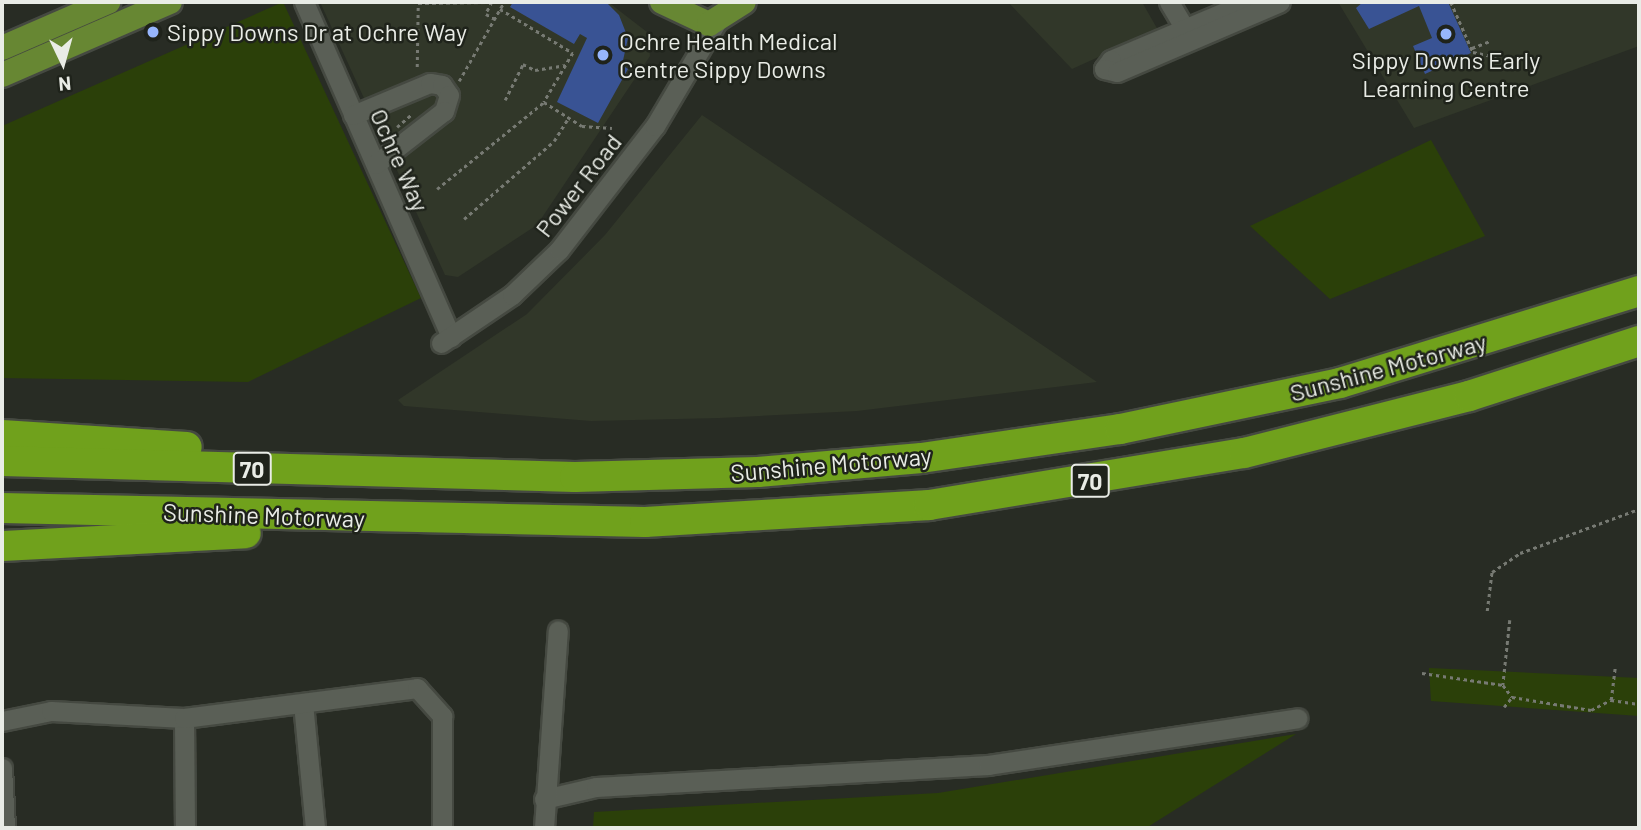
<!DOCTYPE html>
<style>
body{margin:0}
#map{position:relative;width:1641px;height:830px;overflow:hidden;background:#282c24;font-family:Barlow,sans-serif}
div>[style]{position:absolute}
.built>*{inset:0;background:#313729}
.green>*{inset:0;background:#2b4009}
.building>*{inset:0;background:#395394}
.path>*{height:2.5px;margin-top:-1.25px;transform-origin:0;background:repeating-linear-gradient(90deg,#777a73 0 3.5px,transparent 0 7px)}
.roads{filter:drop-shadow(2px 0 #454941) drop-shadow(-2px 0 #454941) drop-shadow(0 2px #454941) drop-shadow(0 -2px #454941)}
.minor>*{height:19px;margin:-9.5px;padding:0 9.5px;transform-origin:9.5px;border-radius:9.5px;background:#5a5f56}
.major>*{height:24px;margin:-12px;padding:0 12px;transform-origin:12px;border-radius:12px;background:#678733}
.highway>*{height:30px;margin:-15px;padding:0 15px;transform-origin:15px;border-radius:15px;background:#70a11c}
.dots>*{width:19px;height:19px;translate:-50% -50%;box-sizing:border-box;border:4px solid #1f231b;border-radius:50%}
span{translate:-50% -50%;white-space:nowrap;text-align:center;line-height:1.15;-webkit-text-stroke:5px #1f231b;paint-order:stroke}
.shield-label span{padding:2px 5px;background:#1f231b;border:2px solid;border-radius:5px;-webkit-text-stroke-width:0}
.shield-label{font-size:23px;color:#e9ece6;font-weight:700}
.poi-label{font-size:24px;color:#e9ece6}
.left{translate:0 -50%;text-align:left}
.street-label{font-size:24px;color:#e9ece6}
.frame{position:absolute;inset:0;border:4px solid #e9ece6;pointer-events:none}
.north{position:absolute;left:28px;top:28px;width:70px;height:70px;-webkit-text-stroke:5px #1f231b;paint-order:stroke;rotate:175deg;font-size:19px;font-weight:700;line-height:28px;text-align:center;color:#e9ece6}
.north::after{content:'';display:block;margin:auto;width:24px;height:32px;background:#e9ece6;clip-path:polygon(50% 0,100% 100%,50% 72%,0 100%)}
</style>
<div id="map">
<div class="built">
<i style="clip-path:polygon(320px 2px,608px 2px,647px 32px,650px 56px,537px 225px,458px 277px,445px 275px)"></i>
<i style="clip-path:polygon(1008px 2px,1142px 2px,1158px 30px,1072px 69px)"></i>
<i style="clip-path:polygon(1338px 2px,1639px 2px,1639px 46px,1414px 128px)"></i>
<i style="clip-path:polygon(702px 115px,1097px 382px,857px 411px,719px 418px,591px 421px,404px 406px,398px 400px,527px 314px,605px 235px)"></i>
</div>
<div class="green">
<i style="clip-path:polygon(283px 2px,421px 298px,248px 382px,2px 378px,2px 126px)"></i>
<i style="clip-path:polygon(1431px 140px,1485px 236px,1330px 299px,1250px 226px)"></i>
<i style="clip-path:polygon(1429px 668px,1639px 678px,1639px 716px,1431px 701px)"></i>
<i style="clip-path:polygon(1296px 734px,1146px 828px,593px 828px,594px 812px,938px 793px)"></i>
</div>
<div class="building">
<i style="clip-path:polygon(513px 2px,606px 2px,619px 15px,628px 38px,622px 65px,628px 69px,598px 123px,557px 102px,587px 38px,580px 34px,574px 44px,510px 7px)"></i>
<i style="clip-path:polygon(1363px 2px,1448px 2px,1471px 53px,1425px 74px,1413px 46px,1432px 38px,1419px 6px,1369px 29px,1356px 8px)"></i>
</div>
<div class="path">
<i style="left:8px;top:2px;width:18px"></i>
<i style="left:492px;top:2px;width:13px;rotate:117deg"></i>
<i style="left:486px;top:14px;width:10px;rotate:29deg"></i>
<i style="left:1451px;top:2px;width:55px;rotate:66.3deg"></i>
<i style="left:1473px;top:52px;width:24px;rotate:12deg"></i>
<i style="left:500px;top:9px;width:85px;rotate:31.1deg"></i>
<i style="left:573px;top:53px;width:57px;rotate:120.6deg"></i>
<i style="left:544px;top:102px;width:45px;rotate:32.3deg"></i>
<i style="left:582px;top:126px;width:30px;rotate:4deg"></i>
<i style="left:1472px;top:48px;width:19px;rotate:-21deg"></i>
<i style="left:417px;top:67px;width:64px;rotate:-89.1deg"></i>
<i style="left:418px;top:3px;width:69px;rotate:-0.8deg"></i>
<i style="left:459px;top:81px;width:91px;rotate:-60.3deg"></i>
<i style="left:505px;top:100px;width:40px;rotate:-63.4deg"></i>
<i style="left:523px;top:64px;width:13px;rotate:27deg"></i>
<i style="left:535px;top:70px;width:30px;rotate:-9deg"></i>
<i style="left:397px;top:127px;width:18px;rotate:-41deg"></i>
<i style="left:437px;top:189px;width:138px;rotate:-39.1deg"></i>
<i style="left:464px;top:219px;width:119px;rotate:-40.9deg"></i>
<i style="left:554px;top:141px;width:28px;rotate:-58deg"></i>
<i style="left:1487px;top:611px;width:39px;rotate:-83deg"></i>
<i style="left:1492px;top:572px;width:34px;rotate:-34deg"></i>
<i style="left:1520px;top:553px;width:127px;rotate:-20.3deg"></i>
<i style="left:1510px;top:620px;width:65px;rotate:96.1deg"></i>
<i style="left:1503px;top:685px;width:15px;rotate:53deg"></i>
<i style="left:1512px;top:697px;width:80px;rotate:9.3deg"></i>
<i style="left:1591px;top:710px;width:22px;rotate:-27deg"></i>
<i style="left:1611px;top:700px;width:28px;rotate:8deg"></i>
<i style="left:1422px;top:673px;width:82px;rotate:8.4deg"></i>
<i style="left:1611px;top:700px;width:32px;rotate:-83deg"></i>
<i style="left:1504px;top:707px;width:13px;rotate:-51deg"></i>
</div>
<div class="roads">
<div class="minor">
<i style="left:304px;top:2px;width:366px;rotate:66.3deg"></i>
<i style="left:1169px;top:2px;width:43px;rotate:59.3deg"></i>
<i style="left:1248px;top:2px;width:149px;rotate:157.1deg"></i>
<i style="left:1111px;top:60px;width:11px;rotate:128deg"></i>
<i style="left:1104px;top:69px;width:13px;rotate:13deg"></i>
<i style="left:1117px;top:72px;width:177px;rotate:-23.2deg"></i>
<i style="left:353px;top:115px;width:83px;rotate:-22.6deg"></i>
<i style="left:430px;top:83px;width:12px;rotate:9deg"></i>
<i style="left:442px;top:85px;width:12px;rotate:55deg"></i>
<i style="left:449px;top:95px;width:17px;rotate:107deg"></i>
<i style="left:444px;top:111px;width:86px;rotate:142.1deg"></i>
<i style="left:441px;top:343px;width:86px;rotate:-34.1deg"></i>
<i style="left:512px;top:295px;width:65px;rotate:-43.8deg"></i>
<i style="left:559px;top:250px;width:157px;rotate:-52.3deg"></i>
<i style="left:655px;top:126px;width:120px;rotate:-59.4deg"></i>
<i style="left:303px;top:703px;width:126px;rotate:84.5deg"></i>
<i style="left:184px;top:718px;width:110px;rotate:89.5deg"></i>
<i style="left:2px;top:721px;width:50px;rotate:-11.5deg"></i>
<i style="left:51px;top:711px;width:133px;rotate:3deg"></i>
<i style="left:184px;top:718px;width:235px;rotate:-7.3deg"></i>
<i style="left:417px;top:688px;width:38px;rotate:48deg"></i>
<i style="left:442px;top:716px;width:112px;rotate:90deg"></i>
<i style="left:2px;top:768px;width:60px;rotate:87.1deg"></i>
<i style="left:544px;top:799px;width:53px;rotate:-13deg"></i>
<i style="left:596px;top:787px;width:393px;rotate:-3.2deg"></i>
<i style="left:988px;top:765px;width:313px;rotate:-8.6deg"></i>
<i style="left:544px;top:828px;width:198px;rotate:-86deg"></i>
</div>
<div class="major">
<i style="left:662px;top:2px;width:52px;rotate:25.1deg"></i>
<i style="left:709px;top:24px;width:41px;rotate:-32.2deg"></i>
<i style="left:2px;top:48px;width:116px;rotate:-23.5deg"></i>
<i style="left:2px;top:75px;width:183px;rotate:-23.5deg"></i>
</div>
<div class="highway">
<i style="left:2px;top:435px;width:185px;rotate:3.7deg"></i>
<i style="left:2px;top:461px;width:573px;rotate:1.6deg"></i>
<i style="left:575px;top:477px;width:183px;rotate:-1.6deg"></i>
<i style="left:758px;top:472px;width:164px;rotate:-4.9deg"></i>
<i style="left:921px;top:458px;width:201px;rotate:-8.3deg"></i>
<i style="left:1120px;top:429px;width:225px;rotate:-11.8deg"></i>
<i style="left:1340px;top:383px;width:313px;rotate:-17.1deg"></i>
<i style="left:2px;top:508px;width:643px;rotate:1.25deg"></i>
<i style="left:645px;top:522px;width:285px;rotate:-3.4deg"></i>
<i style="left:929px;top:505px;width:319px;rotate:-9.4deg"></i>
<i style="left:1244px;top:453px;width:232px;rotate:-14.2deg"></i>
<i style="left:1469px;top:396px;width:179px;rotate:-17.9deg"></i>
<i style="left:2px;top:546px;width:244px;rotate:-3deg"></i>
</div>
</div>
<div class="dots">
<i style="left:153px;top:32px;background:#97b6fd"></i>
<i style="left:1446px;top:34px;background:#97b6fd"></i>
<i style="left:603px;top:55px;background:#97b6fd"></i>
</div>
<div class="shield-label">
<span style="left:252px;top:469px">70</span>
<span style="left:1090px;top:481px">70</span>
</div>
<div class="poi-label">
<span class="left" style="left:167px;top:32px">Sippy Downs Dr at Ochre Way</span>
<span class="left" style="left:619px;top:55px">Ochre Health Medical<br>Centre Sippy Downs</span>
<span style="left:1446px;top:74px">Sippy Downs Early<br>Learning Centre</span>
</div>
<div class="street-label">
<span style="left:400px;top:160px;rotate:66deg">Ochre Way</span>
<span style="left:578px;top:185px;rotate:-52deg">Power Road</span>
<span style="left:1388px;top:367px;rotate:-15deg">Sunshine Motorway</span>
<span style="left:831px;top:464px;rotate:-5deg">Sunshine Motorway</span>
<span style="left:264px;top:515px;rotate:2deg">Sunshine Motorway</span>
</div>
<div class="frame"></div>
<div class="north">N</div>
</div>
